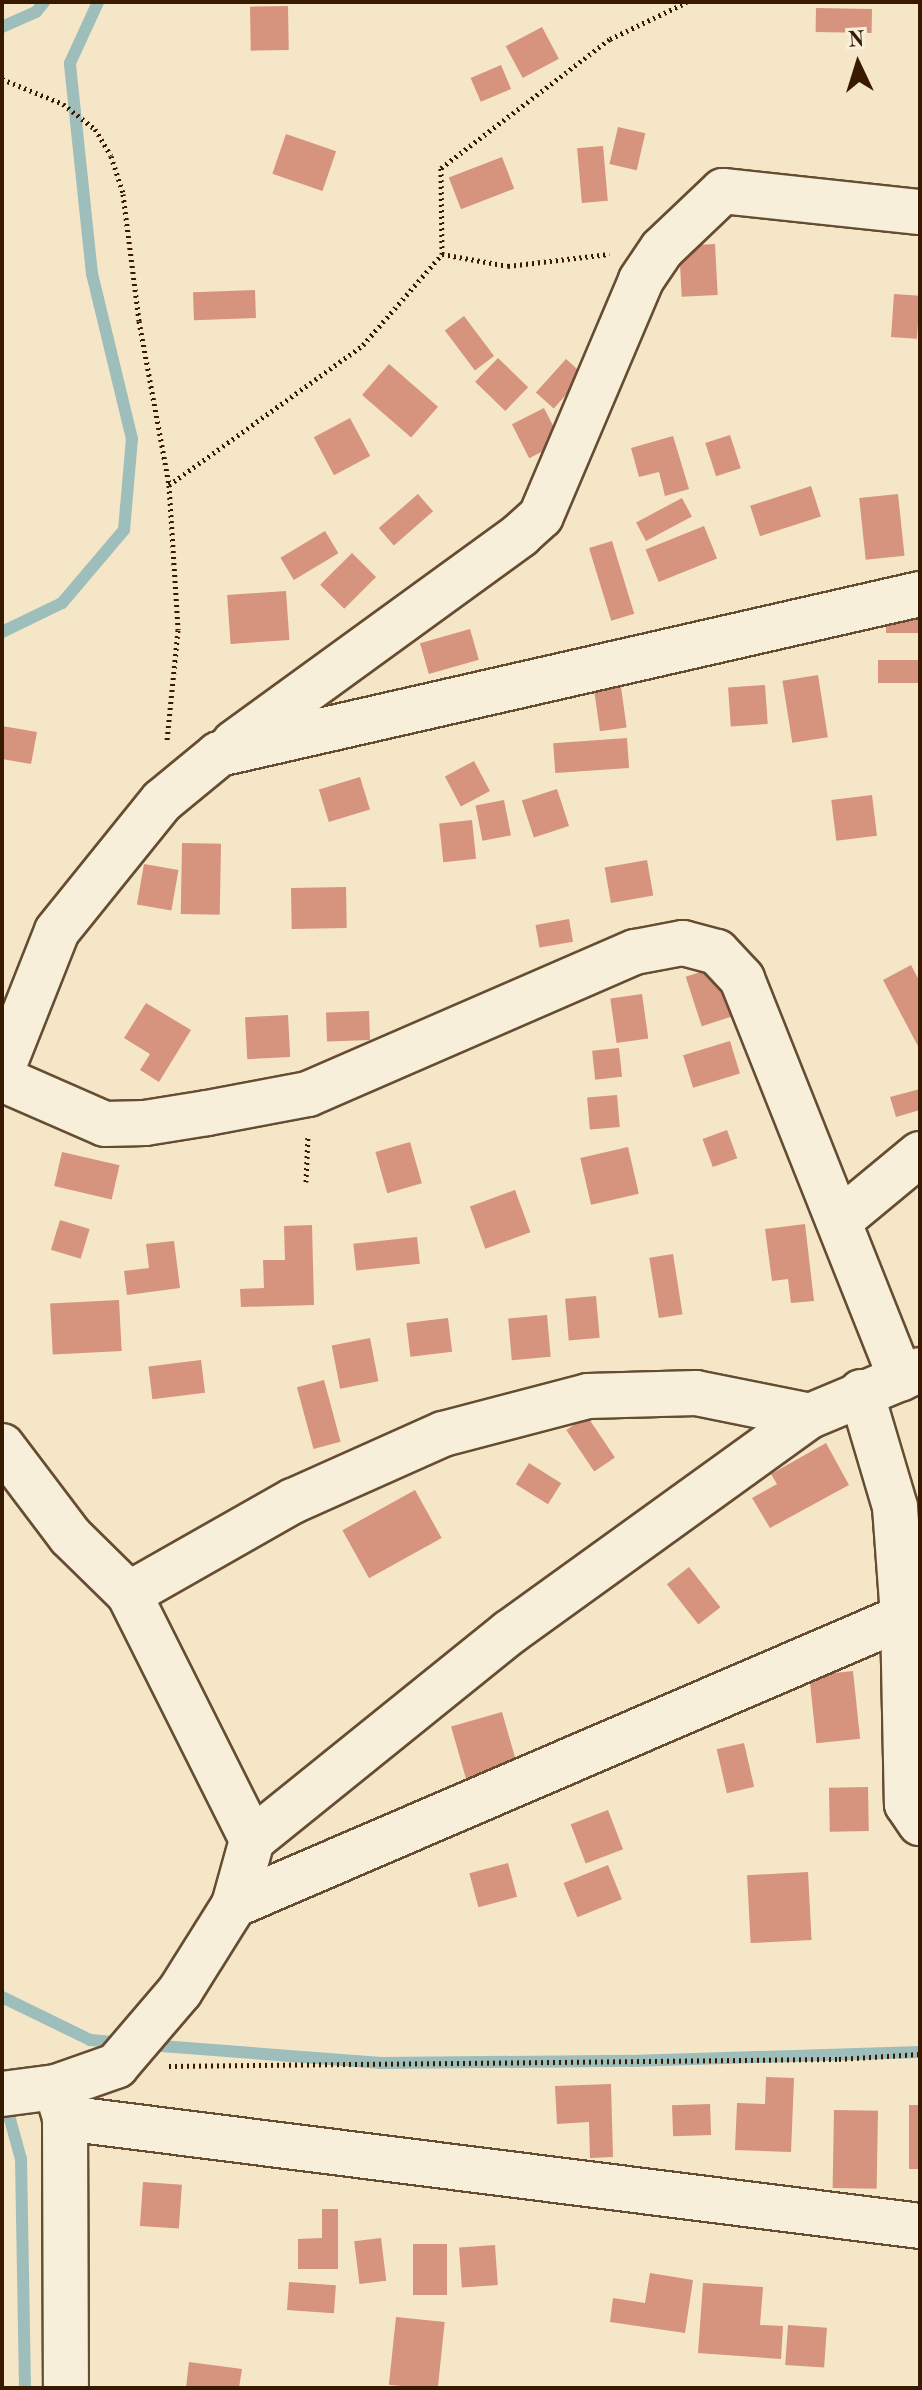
<!DOCTYPE html>
<style>
body{margin:0}
#map{position:relative;width:922px;height:2390px;overflow:hidden;background:#f5e6c7;font-family:"Old Standard TT",serif}
div>[style]{position:absolute}
.stream>*{height:12px;margin:-6px;padding:0 6px;transform-origin:6px;border-radius:6px;background:#9dbebb}
.building>*{inset:0;background:#d6937e;transform-origin:0 0}
.path>*{height:5px;margin-top:-2.5px;transform-origin:0;background:repeating-linear-gradient(90deg,#371a00 0 2px,transparent 0 6px)}
.roads{filter:drop-shadow(2px 0 #664d32) drop-shadow(-2px 0 #664d32) drop-shadow(0 2px #664d32) drop-shadow(0 -2px #664d32)}
.minor>*{height:44px;margin:-22px;padding:0 22px;transform-origin:22px;border-radius:22px;background:#f8efdb}
span{translate:-50% -50%;white-space:nowrap;text-align:center;line-height:1.15;-webkit-text-stroke:8px #f8efdb;paint-order:stroke}
.frame{position:absolute;inset:0;border:4px solid #371a00;pointer-events:none}
.north{position:absolute;left:818px;top:24px;width:80px;height:80px;-webkit-text-stroke:6px #f8efdb;paint-order:stroke;rotate:356deg;font-size:22px;font-weight:700;line-height:32px;text-align:center;color:#371a00}
.north::after{content:'';display:block;margin:auto;width:28px;height:36px;background:#371a00;clip-path:polygon(50% 0,100% 100%,50% 72%,0 100%)}
</style>
<div id="map">
<div class="stream">
<i style="left:2px;top:27px;width:37px;rotate:-24deg"></i>
<i style="left:36px;top:12px;width:13px;rotate:-51deg"></i>
<i style="left:2px;top:632px;width:67px;rotate:-25.8deg"></i>
<i style="left:62px;top:603px;width:96px;rotate:-49.7deg"></i>
<i style="left:124px;top:530px;width:91px;rotate:-85deg"></i>
<i style="left:132px;top:439px;width:170px;rotate:-103.6deg"></i>
<i style="left:92px;top:274px;width:212px;rotate:-96deg"></i>
<i style="left:70px;top:63px;width:67px;rotate:-65.3deg"></i>
<i style="left:2px;top:1997px;width:98px;rotate:26deg"></i>
<i style="left:90px;top:2040px;width:32px;rotate:5deg"></i>
<i style="left:148px;top:2045px;width:234px;rotate:4.4deg"></i>
<i style="left:381px;top:2063px;width:250px;rotate:-0.5deg"></i>
<i style="left:631px;top:2061px;width:289px;rotate:-1.8deg"></i>
<i style="left:5px;top:2101px;width:60px;rotate:74.6deg"></i>
<i style="left:21px;top:2159px;width:229px;rotate:89deg"></i>
</div>
<div class="building">
<i style="left:288px;top:6px;width:44px;height:38px;rotate:89deg"></i>
<i style="left:816px;top:8px;width:56px;height:24px;rotate:1deg"></i>
<i style="left:542px;top:27px;width:36px;height:41px;rotate:62deg"></i>
<i style="left:501px;top:65px;width:26px;height:33px;rotate:67deg"></i>
<i style="left:618px;top:127px;width:28px;height:38px;rotate:13deg"></i>
<i style="left:286px;top:134px;width:53px;height:42px;rotate:19deg"></i>
<i style="left:603px;top:146px;width:55px;height:26px;rotate:85deg"></i>
<i style="left:502px;top:157px;width:34px;height:57px;rotate:69deg"></i>
<i style="left:715px;top:244px;width:51px;height:36px;rotate:87deg"></i>
<i style="left:255px;top:290px;width:28px;height:62px;rotate:88deg"></i>
<i style="left:894px;top:294px;width:26px;height:43px;rotate:4deg"></i>
<i style="left:464px;top:316px;width:50px;height:24px;rotate:53deg"></i>
<i style="left:498px;top:358px;width:42px;height:33px;rotate:44deg"></i>
<i style="left:566px;top:359px;width:24px;height:45px;rotate:42deg"></i>
<i style="left:389px;top:364px;width:65px;height:41px;rotate:41deg"></i>
<i style="left:544px;top:408px;width:38px;height:36px;rotate:63deg"></i>
<i style="left:350px;top:418px;width:43px;height:41px;rotate:62deg"></i>
<i style="left:730px;top:435px;width:35px;height:26px;rotate:72deg"></i>
<i style="clip-path:polygon(673px 436px,689px 489px,665px 496px,659px 472px,639px 477px,631px 448px)"></i>
<i style="left:811px;top:486px;width:32px;height:64px;rotate:72deg"></i>
<i style="left:418px;top:494px;width:23px;height:52px;rotate:49deg"></i>
<i style="left:898px;top:494px;width:62px;height:39px;rotate:84deg"></i>
<i style="left:682px;top:498px;width:21px;height:52px;rotate:62deg"></i>
<i style="left:704px;top:526px;width:35px;height:63px;rotate:68deg"></i>
<i style="left:325px;top:531px;width:26px;height:52px;rotate:59deg"></i>
<i style="left:612px;top:541px;width:76px;height:24px;rotate:73deg"></i>
<i style="left:352px;top:553px;width:34px;height:45px;rotate:45deg"></i>
<i style="left:286px;top:591px;width:49px;height:59px;rotate:86deg"></i>
<i style="left:920px;top:604px;width:29px;height:34px;rotate:90deg"></i>
<i style="left:470px;top:629px;width:32px;height:52px;rotate:74deg"></i>
<i style="left:920px;top:660px;width:23px;height:42px;rotate:90deg"></i>
<i style="left:619px;top:673px;width:55px;height:27px;rotate:82deg"></i>
<i style="left:818px;top:675px;width:63px;height:36px;rotate:81deg"></i>
<i style="left:765px;top:685px;width:39px;height:37px;rotate:86deg"></i>
<i style="clip-path:polygon(2px 726px,37px 732px,31px 764px,2px 759px)"></i>
<i style="left:627px;top:738px;width:30px;height:74px;rotate:86deg"></i>
<i style="left:474px;top:761px;width:34px;height:33px;rotate:62deg"></i>
<i style="left:360px;top:777px;width:34px;height:43px;rotate:73deg"></i>
<i style="left:557px;top:789px;width:39px;height:37px;rotate:72deg"></i>
<i style="left:872px;top:795px;width:41px;height:41px;rotate:83deg"></i>
<i style="left:504px;top:800px;width:36px;height:29px;rotate:79deg"></i>
<i style="left:472px;top:820px;width:39px;height:33px;rotate:84deg"></i>
<i style="left:182px;top:843px;width:39px;height:71px;rotate:1deg"></i>
<i style="left:647px;top:860px;width:36px;height:43px;rotate:80deg"></i>
<i style="left:144px;top:864px;width:35px;height:41px;rotate:10deg"></i>
<i style="left:346px;top:887px;width:41px;height:55px;rotate:89deg"></i>
<i style="left:569px;top:919px;width:23px;height:34px;rotate:80deg"></i>
<i style="clip-path:polygon(911px 965px,920px 982px,920px 1050px,883px 980px)"></i>
<i style="left:719px;top:966px;width:52px;height:35px;rotate:72deg"></i>
<i style="left:642px;top:994px;width:45px;height:32px;rotate:82deg"></i>
<i style="clip-path:polygon(146px 1003px,191px 1030px,159px 1082px,140px 1070px,150px 1054px,124px 1038px)"></i>
<i style="left:369px;top:1011px;width:29px;height:43px;rotate:88deg"></i>
<i style="left:288px;top:1015px;width:42px;height:43px;rotate:87deg"></i>
<i style="left:730px;top:1041px;width:34px;height:49px;rotate:73deg"></i>
<i style="left:619px;top:1048px;width:29px;height:27px;rotate:84deg"></i>
<i style="clip-path:polygon(920px 1089px,920px 1110px,896px 1117px,890px 1097px)"></i>
<i style="left:617px;top:1095px;width:32px;height:30px;rotate:85deg"></i>
<i style="left:727px;top:1130px;width:30px;height:26px;rotate:70deg"></i>
<i style="left:410px;top:1142px;width:43px;height:36px;rotate:74deg"></i>
<i style="left:628px;top:1147px;width:48px;height:49px;rotate:77deg"></i>
<i style="left:62px;top:1152px;width:59px;height:35px;rotate:13deg"></i>
<i style="left:515px;top:1190px;width:45px;height:48px;rotate:70deg"></i>
<i style="left:60px;top:1220px;width:31px;height:31px;rotate:17deg"></i>
<i style="clip-path:polygon(805px 1224px,814px 1301px,791px 1303px,788px 1279px,772px 1281px,765px 1229px)"></i>
<i style="clip-path:polygon(312px 1225px,314px 1305px,241px 1307px,240px 1289px,264px 1288px,263px 1260px,285px 1260px,284px 1226px)"></i>
<i style="left:417px;top:1237px;width:27px;height:64px;rotate:84deg"></i>
<i style="clip-path:polygon(174px 1241px,180px 1288px,127px 1295px,124px 1271px,149px 1268px,146px 1244px)"></i>
<i style="left:673px;top:1254px;width:61px;height:24px;rotate:81deg"></i>
<i style="left:596px;top:1296px;width:42px;height:31px;rotate:85deg"></i>
<i style="left:119px;top:1300px;width:51px;height:69px;rotate:87deg"></i>
<i style="left:547px;top:1315px;width:42px;height:39px;rotate:85deg"></i>
<i style="left:448px;top:1318px;width:34px;height:42px;rotate:83deg"></i>
<i style="left:370px;top:1338px;width:44px;height:39px;rotate:79deg"></i>
<i style="left:201px;top:1360px;width:33px;height:53px;rotate:83deg"></i>
<i style="left:324px;top:1380px;width:64px;height:28px;rotate:75deg"></i>
<i style="left:587px;top:1416px;width:50px;height:25px;rotate:56deg"></i>
<i style="clip-path:polygon(826px 1443px,849px 1485px,770px 1528px,752px 1498px,777px 1484px,771px 1474px)"></i>
<i style="left:529px;top:1463px;width:38px;height:25px;rotate:32deg"></i>
<i style="left:415px;top:1490px;width:55px;height:83px;rotate:61deg"></i>
<i style="left:689px;top:1567px;width:51px;height:28px;rotate:52deg"></i>
<i style="left:853px;top:1671px;width:68px;height:44px;rotate:84deg"></i>
<i style="left:502px;top:1712px;width:55px;height:53px;rotate:74deg"></i>
<i style="left:744px;top:1743px;width:45px;height:28px;rotate:77deg"></i>
<i style="left:868px;top:1787px;width:44px;height:39px;rotate:89deg"></i>
<i style="left:608px;top:1810px;width:42px;height:40px;rotate:69deg"></i>
<i style="left:508px;top:1863px;width:35px;height:40px;rotate:75deg"></i>
<i style="left:608px;top:1865px;width:37px;height:48px;rotate:68deg"></i>
<i style="left:808px;top:1872px;width:68px;height:61px;rotate:87deg"></i>
<i style="clip-path:polygon(766px 2077px,794px 2078px,791px 2152px,735px 2150px,737px 2103px,765px 2104px)"></i>
<i style="clip-path:polygon(611px 2084px,613px 2157px,590px 2158px,589px 2122px,557px 2124px,555px 2086px)"></i>
<i style="left:710px;top:2104px;width:31px;height:38px;rotate:88deg"></i>
<i style="left:909px;top:2105px;width:11px;height:64px"></i>
<i style="left:834px;top:2110px;width:44px;height:78px;rotate:1deg"></i>
<i style="left:143px;top:2182px;width:39px;height:44px;rotate:4deg"></i>
<i style="clip-path:polygon(322px 2209px,338px 2209px,338px 2269px,298px 2269px,298px 2239px,322px 2238px)"></i>
<i style="left:381px;top:2238px;width:43px;height:27px;rotate:83deg"></i>
<i style="left:413px;top:2244px;width:34px;height:51px"></i>
<i style="left:495px;top:2245px;width:40px;height:36px;rotate:86deg"></i>
<i style="clip-path:polygon(650px 2273px,693px 2280px,685px 2333px,610px 2322px,613px 2298px,645px 2303px)"></i>
<i style="left:289px;top:2282px;width:47px;height:28px;rotate:4deg"></i>
<i style="clip-path:polygon(703px 2283px,763px 2287px,760px 2325px,783px 2326px,781px 2359px,698px 2353px)"></i>
<i style="left:396px;top:2317px;width:49px;height:68px;rotate:6deg"></i>
<i style="left:788px;top:2325px;width:39px;height:40px;rotate:4deg"></i>
<i style="clip-path:polygon(189px 2362px,242px 2369px,239px 2388px,186px 2388px)"></i>
</div>
<div class="path">
<i style="left:2px;top:79px;width:66px;rotate:22.3deg"></i>
<i style="left:63px;top:104px;width:41px;rotate:38deg"></i>
<i style="left:95px;top:129px;width:31px;rotate:59deg"></i>
<i style="left:111px;top:156px;width:40px;rotate:72deg"></i>
<i style="left:123px;top:194px;width:128px;rotate:82.8deg"></i>
<i style="left:139px;top:321px;width:167px;rotate:79.6deg"></i>
<i style="left:169px;top:485px;width:145px;rotate:86.4deg"></i>
<i style="left:178px;top:630px;width:112px;rotate:95.7deg"></i>
<i style="left:442px;top:254px;width:67px;rotate:10.3deg"></i>
<i style="left:508px;top:266px;width:102px;rotate:-6.8deg"></i>
<i style="left:169px;top:485px;width:239px;rotate:-35.8deg"></i>
<i style="left:363px;top:345px;width:121px;rotate:-49deg"></i>
<i style="left:442px;top:254px;width:86px;rotate:-90.7deg"></i>
<i style="left:441px;top:168px;width:213px;rotate:-37.4deg"></i>
<i style="left:610px;top:39px;width:85px;rotate:-25.7deg"></i>
<i style="left:306px;top:1182px;width:47px;rotate:-87.6deg"></i>
<i style="left:169px;top:2066px;width:670px;rotate:-0.6deg"></i>
<i style="left:839px;top:2059px;width:81px;rotate:-3.5deg"></i>
</div>
<div class="roads">
<div class="minor">
<i style="left:234px;top:743px;width:354px;rotate:-36deg"></i>
<i style="left:520px;top:535px;width:28px;rotate:-42deg"></i>
<i style="left:541px;top:516px;width:256px;rotate:-67deg"></i>
<i style="left:641px;top:280px;width:37px;rotate:-56deg"></i>
<i style="left:662px;top:249px;width:84px;rotate:-43.6deg"></i>
<i style="left:723px;top:191px;width:198px;rotate:6.1deg"></i>
<i style="left:2px;top:1070px;width:149px;rotate:-68.4deg"></i>
<i style="left:57px;top:931px;width:167px;rotate:-51.1deg"></i>
<i style="left:162px;top:801px;width:74px;rotate:-39.5deg"></i>
<i style="left:219px;top:754px;width:719px;rotate:-12.86deg"></i>
<i style="left:2px;top:1079px;width:112px;rotate:23.6deg"></i>
<i style="left:105px;top:1124px;width:40px;rotate:-1.4deg"></i>
<i style="left:145px;top:1123px;width:63px;rotate:-9.2deg"></i>
<i style="left:207px;top:1113px;width:103px;rotate:-10.7deg"></i>
<i style="left:308px;top:1094px;width:357px;rotate:-23.5deg"></i>
<i style="left:635px;top:952px;width:49px;rotate:-10.6deg"></i>
<i style="left:683px;top:943px;width:35px;rotate:15deg"></i>
<i style="left:717px;top:952px;width:37px;rotate:47deg"></i>
<i style="left:742px;top:979px;width:430px;rotate:68.3deg"></i>
<i style="left:839px;top:1221px;width:105px;rotate:-39.6deg"></i>
<i style="left:861px;top:1392px;width:120px;rotate:73.5deg"></i>
<i style="left:895px;top:1507px;width:110px;rotate:85.8deg"></i>
<i style="left:903px;top:1617px;width:187px;rotate:88.8deg"></i>
<i style="left:907px;top:1804px;width:23px;rotate:56deg"></i>
<i style="left:2px;top:1446px;width:113px;rotate:52.9deg"></i>
<i style="left:70px;top:1536px;width:83px;rotate:44.5deg"></i>
<i style="left:129px;top:1594px;width:275px;rotate:63.4deg"></i>
<i style="left:129px;top:1594px;width:189px;rotate:-29.6deg"></i>
<i style="left:293px;top:1501px;width:164px;rotate:-24.1deg"></i>
<i style="left:443px;top:1434px;width:150px;rotate:-14.7deg"></i>
<i style="left:588px;top:1396px;width:108px;rotate:-1.6deg"></i>
<i style="left:696px;top:1393px;width:116px;rotate:11.4deg"></i>
<i style="left:234px;top:1905px;width:728px;rotate:-23.29deg"></i>
<i style="left:57px;top:2091px;width:28px;rotate:73deg"></i>
<i style="left:65px;top:2118px;width:270px;rotate:89.8deg"></i>
<i style="left:2px;top:2094px;width:54px;rotate:-7.4deg"></i>
<i style="left:56px;top:2087px;width:64px;rotate:-19.3deg"></i>
<i style="left:116px;top:2066px;width:99px;rotate:-49.5deg"></i>
<i style="left:180px;top:1991px;width:102px;rotate:-57.9deg"></i>
<i style="left:234px;top:1905px;width:67px;rotate:-74.5deg"></i>
<i style="left:252px;top:1840px;width:331px;rotate:-38.9deg"></i>
<i style="left:510px;top:1632px;width:370px;rotate:-35.8deg"></i>
<i style="left:810px;top:1416px;width:119px;rotate:-22.7deg"></i>
<i style="left:65px;top:2118px;width:862px;rotate:7.2deg"></i>
</div>
</div>
<div class="frame"></div>
<div class="north">N</div>
</div>
